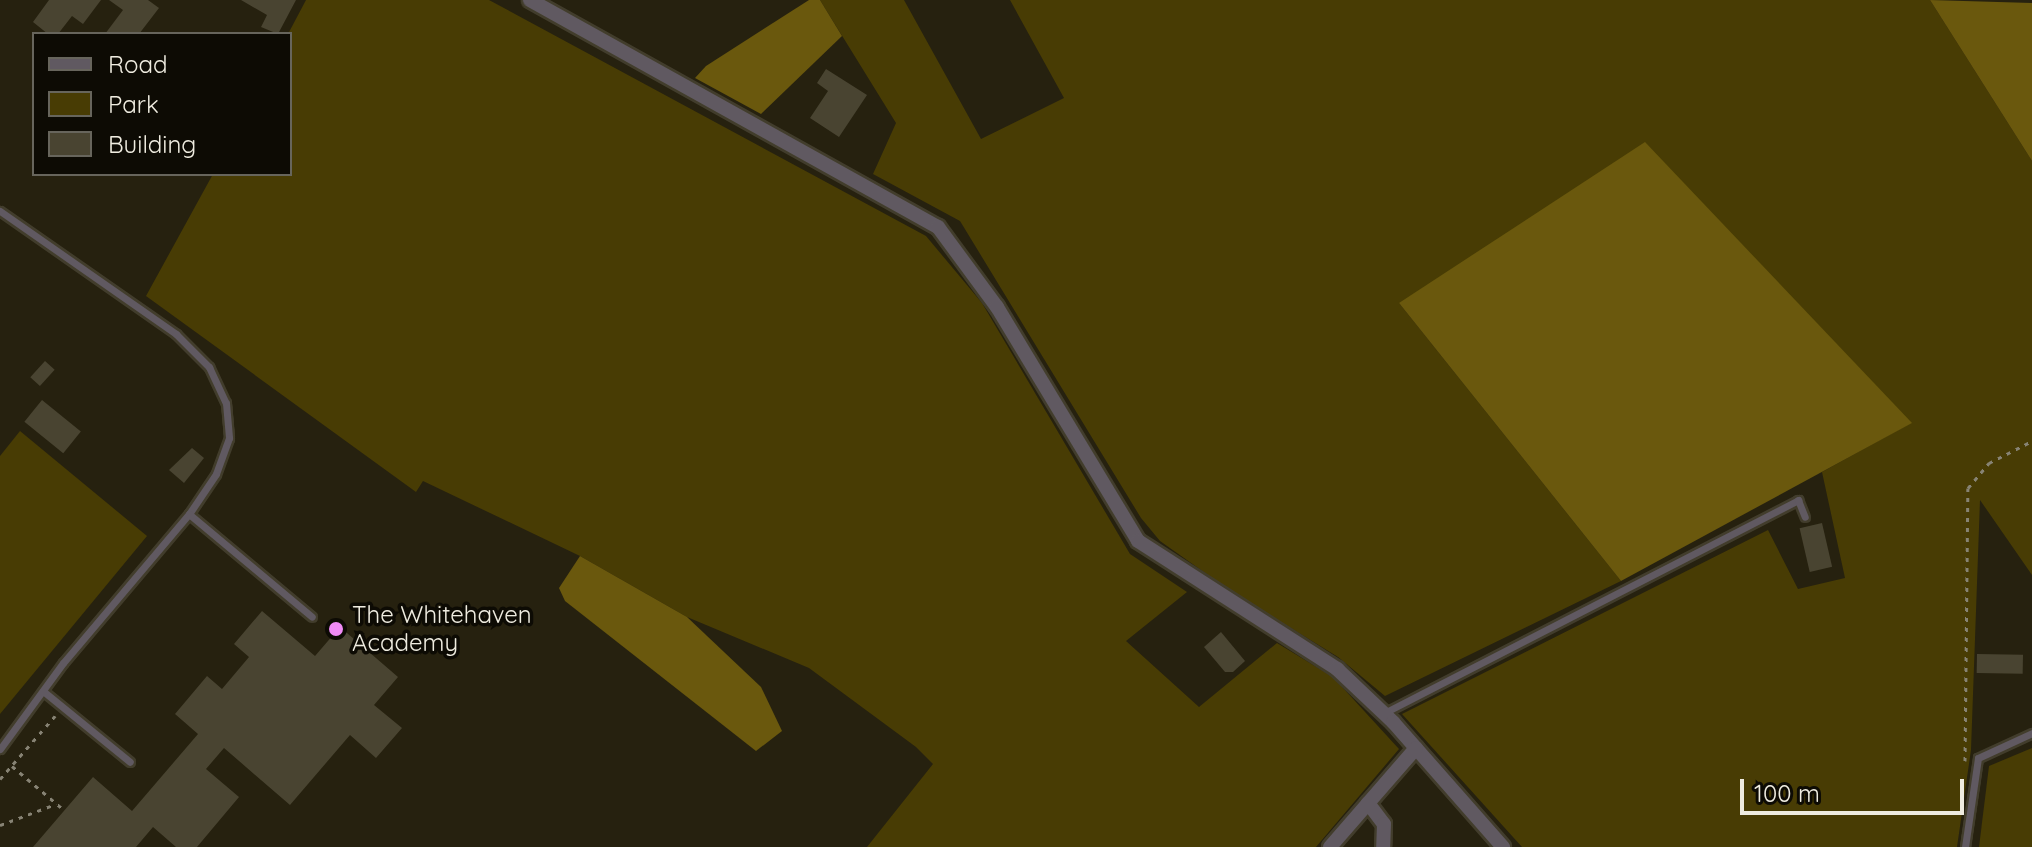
<!DOCTYPE html>
<style>
body{margin:0}
#map{position:relative;width:2032px;height:847px;overflow:hidden;background:#26210f;font-family:Quicksand,sans-serif}
div>[style]{position:absolute}
.green>*{inset:0;background:#483c04}
.forest>*{inset:0;background:#6a580d}
.building>*{inset:0;background:#494431;transform-origin:0 0}
.path>*{height:3px;margin-top:-1.5px;transform-origin:0;background:repeating-linear-gradient(90deg,#878374 0 4px,transparent 0 10px)}
.roads{filter:drop-shadow(2px 0 #423d2c) drop-shadow(-2px 0 #423d2c) drop-shadow(0 2px #423d2c) drop-shadow(0 -2px #423d2c)}
.lane>*{height:7px;margin:-3.5px;padding:0 3.5px;transform-origin:3.5px;border-radius:3.5px;background:#605961}
.street>*{height:14px;margin:-7px;padding:0 7px;transform-origin:7px;border-radius:7px;background:#605961}
.dots>*{width:22px;height:22px;translate:-50% -50%;box-sizing:border-box;border:4px solid #0d0b04;border-radius:50%}
span{translate:-50% -50%;white-space:nowrap;text-align:center;line-height:1.15;-webkit-text-stroke:7px #0d0b04;paint-order:stroke}
.poi-label{font-size:24px;color:#efece0}
.left{translate:0 -50%;text-align:left}
.legend{position:absolute;left:32px;top:32px;width:260px;height:144px;box-sizing:border-box;background:#0d0b04;border:2px solid #67655c;margin:0;padding:10px 14px;list-style:none;font-size:24px;color:#efece0}
.legend li{display:flex;align-items:center;gap:16px;height:40px}
.legend b{width:40px;border:2px solid #67655c}
.scale{position:absolute;left:1740px;top:779px;width:224px;height:36px;box-sizing:border-box;border:4px solid #efece0;border-top:0;padding-left:10px;font-size:24px;line-height:28px;white-space:nowrap;color:#efece0;-webkit-text-stroke:6px #0d0b04;paint-order:stroke}
</style>
<div id="map">
<div class="green">
<i style="clip-path:polygon(306px 0,489px 0,926px 236px,982px 303px,1130px 554px,1187px 592px,1126px 641px,1199px 707px,1277px 643px,1333px 677px,1399px 749px,1316px 847px,867px 847px,933px 764px,916px 747px,809px 668px,687px 617px,580px 556px,423px 481px,416px 492px,146px 296px,213px 174px,290px 174px,288px 34px)"></i>
<i style="clip-path:polygon(820px 0,904px 0,981px 139px,1064px 98px,1010px 0,1930px 0,2032px 161px,2032px 575px,1980px 500px,1971px 750px,1957px 847px,1522px 847px,1402px 714px,1768px 530px,1798px 589px,1845px 578px,1822px 472px,1911px 423px,1399px 303px,1621px 581px,1385px 696px,1338px 657px,1232px 592px,1160px 541px,1141px 518px,960px 221px,873px 174px,896px 123px)"></i>
<i style="clip-path:polygon(20px 431px,147px 536px,0 714px,0 456px)"></i>
<i style="clip-path:polygon(2032px 748px,2032px 847px,1979px 847px,1989px 766px)"></i>
</div>
<div class="forest">
<i style="clip-path:polygon(809px 0,820px 0,842px 36px,761px 114px,695px 78px,706px 66px)"></i>
<i style="clip-path:polygon(1930px 0,2032px 3px,2032px 161px)"></i>
<i style="clip-path:polygon(1645px 142px,1912px 423px,1621px 581px,1399px 303px)"></i>
<i style="clip-path:polygon(580px 556px,687px 617px,761px 687px,782px 731px,756px 751px,565px 601px,559px 588px)"></i>
</div>
<div class="building">
<i style="clip-path:polygon(49px 0,101px 0,83px 24px,72px 16px,58px 34px,48px 34px,33px 22px)"></i>
<i style="clip-path:polygon(109px 0,148px 0,159px 8px,139px 34px,105px 34px,123px 10px)"></i>
<i style="clip-path:polygon(241px 0,296px 0,278px 34px,261px 27px,267px 15px)"></i>
<i style="clip-path:polygon(826px 69px,867px 95px,839px 137px,810px 118px,828px 91px,817px 83px)"></i>
<i style="left:45px;top:361px;width:13px;height:22px;rotate:42deg"></i>
<i style="left:42px;top:400px;width:50px;height:28px;rotate:39deg"></i>
<i style="clip-path:polygon(192px 448px,204px 458px,184px 483px,169px 470px)"></i>
<i style="left:1822px;top:523px;width:45px;height:23px;rotate:77deg"></i>
<i style="clip-path:polygon(262px 611px,315px 656px,340px 627px,398px 677px,374px 705px,402px 728px,376px 758px,350px 735px,290px 805px,224px 748px,206px 769px,239px 797px,197px 847px,176px 847px,153px 827px,136px 847px,33px 847px,93px 777px,132px 811px,198px 734px,175px 714px,207px 676px,222px 689px,249px 657px,234px 644px)"></i>
<i style="clip-path:polygon(1221px 632px,1245px 661px,1233px 672px,1225px 672px,1204px 647px)"></i>
<i style="left:1977px;top:654px;width:46px;height:19px;rotate:1deg"></i>
</div>
<div class="path">
<i style="left:1965px;top:761px;width:273px;rotate:-89.4deg"></i>
<i style="left:1968px;top:488px;width:33px;rotate:-50deg"></i>
<i style="left:1989px;top:463px;width:48px;rotate:-27.1deg"></i>
<i style="left:12px;top:766px;width:68px;rotate:40.2deg"></i>
<i style="left:0;top:779px;width:84px;rotate:-48.9deg"></i>
<i style="left:0;top:825px;width:60px;rotate:-20.6deg"></i>
</div>
<div class="roads">
<div class="lane">
<i style="left:0;top:211px;width:215px;rotate:34.9deg"></i>
<i style="left:176px;top:334px;width:47px;rotate:45deg"></i>
<i style="left:209px;top:367px;width:40px;rotate:65deg"></i>
<i style="left:226px;top:403px;width:35px;rotate:85deg"></i>
<i style="left:229px;top:438px;width:38px;rotate:110deg"></i>
<i style="left:216px;top:474px;width:48px;rotate:124deg"></i>
<i style="left:43px;top:691px;width:112px;rotate:39.2deg"></i>
<i style="left:1384px;top:713px;width:466px;rotate:-27.2deg"></i>
<i style="left:1798px;top:500px;width:18px;rotate:68deg"></i>
<i style="left:0;top:749px;width:107px;rotate:-53.8deg"></i>
<i style="left:63px;top:663px;width:195px;rotate:-49.8deg"></i>
<i style="left:189px;top:514px;width:160px;rotate:39.9deg"></i>
<i style="left:1965px;top:847px;width:90px;rotate:-81.7deg"></i>
<i style="left:1978px;top:758px;width:60px;rotate:-24.8deg"></i>
</div>
<div class="street">
<i style="left:530px;top:0;width:467px;rotate:29.1deg"></i>
<i style="left:938px;top:227px;width:99px;rotate:53.6deg"></i>
<i style="left:997px;top:307px;width:273px;rotate:58.9deg"></i>
<i style="left:1138px;top:541px;width:237px;rotate:32.7deg"></i>
<i style="left:1337px;top:669px;width:77px;rotate:43.4deg"></i>
<i style="left:1393px;top:722px;width:167px;rotate:48.7deg"></i>
<i style="left:1368px;top:803px;width:26px;rotate:53deg"></i>
<i style="left:1384px;top:824px;width:23px;rotate:92deg"></i>
<i style="left:1330px;top:847px;width:131px;rotate:-49deg"></i>
</div>
</div>
<div class="dots">
<i style="left:336px;top:629px;background:#f08bf6"></i>
</div>
<div class="poi-label">
<span class="left" style="left:352px;top:629px">The Whitehaven<br>Academy</span>
</div>
<ul class="legend">
<li><b style="height:10px;background:#605961"></b>Road</li>
<li><b style="height:22px;background:#483c04"></b>Park</li>
<li><b style="height:22px;background:#494431"></b>Building</li>
</ul>
<div class="scale">100 m</div>
</div>
